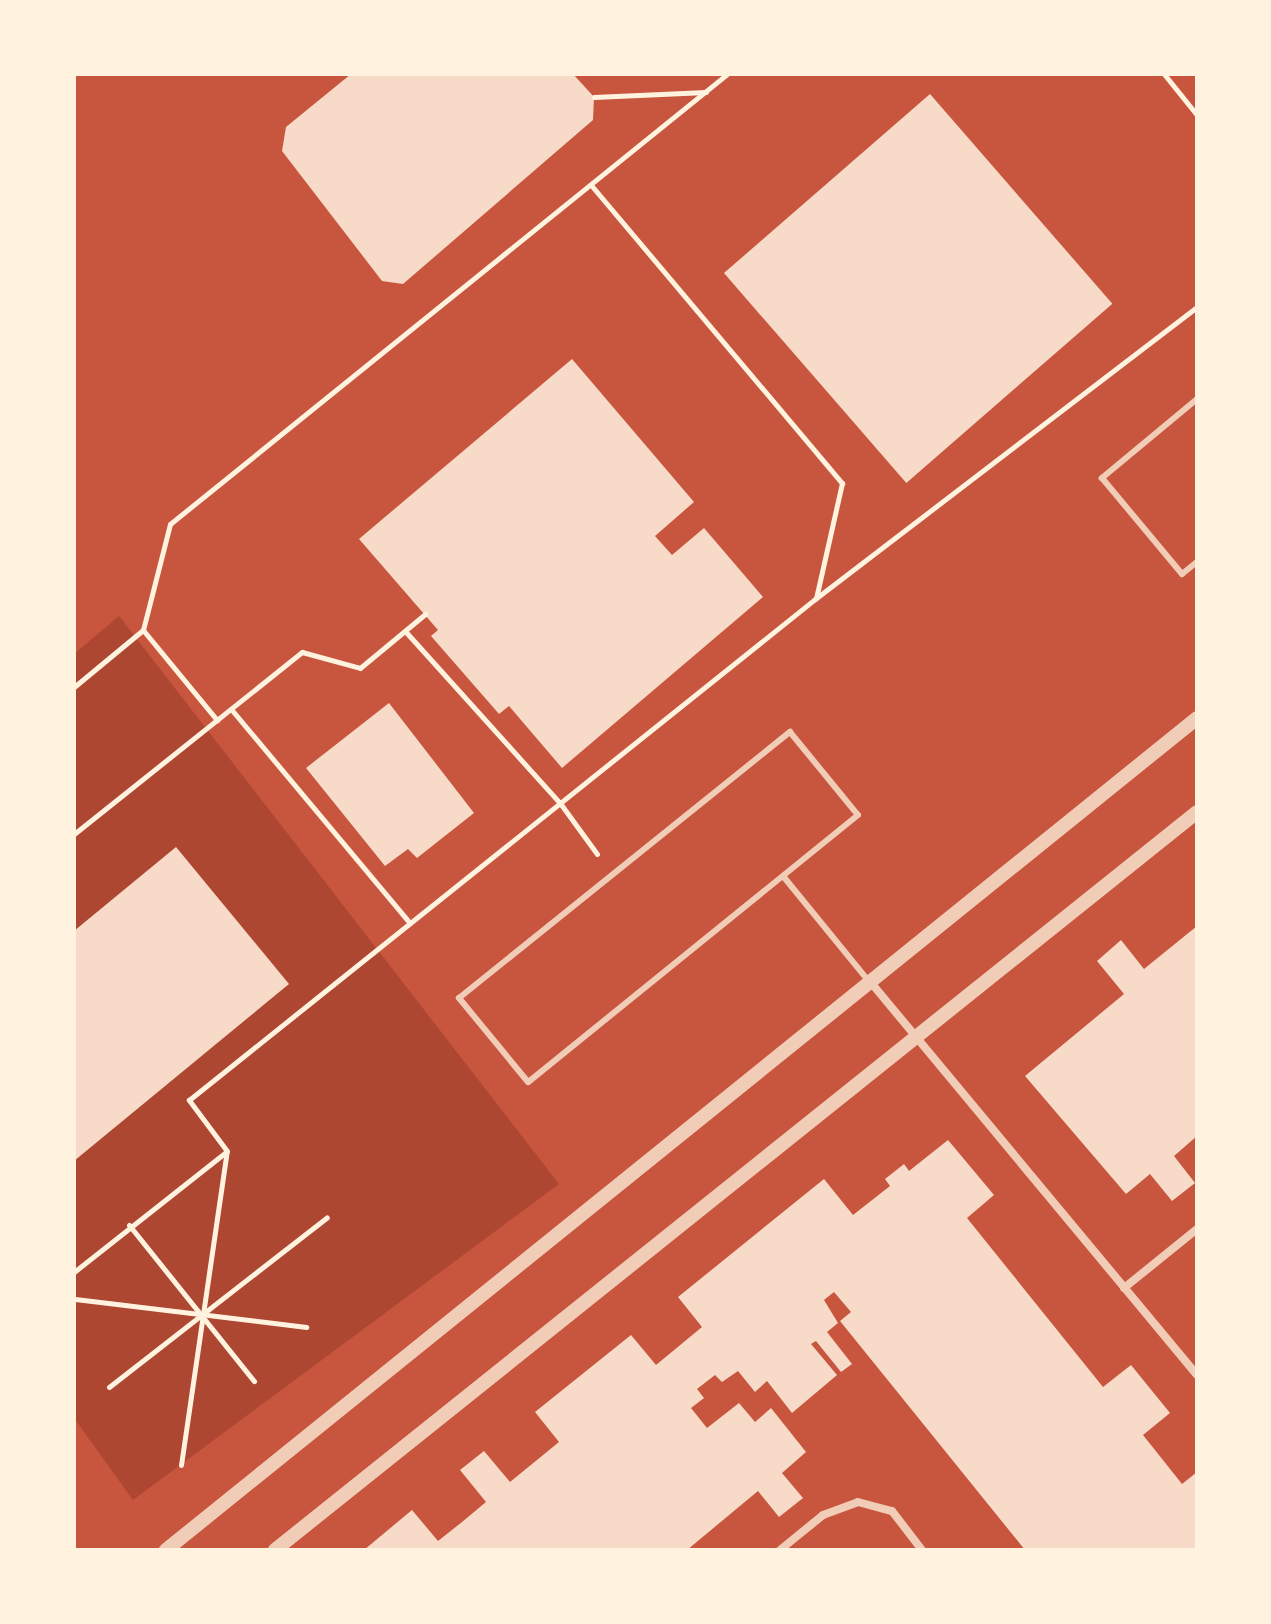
<!DOCTYPE html>
<style>
body{margin:0}
#map{position:relative;width:1271px;height:1624px;overflow:hidden;background:#c8553d;font-family:Commissioner,sans-serif}
div>[style]{position:absolute}
.green>*{inset:0;background:#ae4732}
.building>*{inset:0;background:#f7dbc8;transform-origin:0 0}
.path>*{height:5px;margin:-2.5px;padding:0 2.5px;transform-origin:2.5px;border-radius:2.5px;background:#fff3e0}
.service>*{height:6px;margin:-3px;padding:0 3px;transform-origin:3px;border-radius:3px;background:#f1ccb7}
.minor>*{height:8px;margin:-4px;padding:0 4px;transform-origin:4px;border-radius:4px;background:#f1ccb7}
.tertiary>*{height:14px;margin:-7px;padding:0 7px;transform-origin:7px;border-radius:7px;background:#f1ccb7}
span{translate:-50% -50%;white-space:nowrap;text-align:center;line-height:1.15;-webkit-text-stroke:8px #fff3e0;paint-order:stroke}
.frame{position:absolute;inset:0;border:76px solid #fff3e0;pointer-events:none}
</style>
<div id="map">
<div class="green">
<i style="clip-path:polygon(119px 616px,559px 1184px,133px 1500px,74px 1418px,74px 654px)"></i>
</div>
<div class="building">
<i style="clip-path:polygon(351px 74px,573px 74px,594px 97px,593px 120px,403px 284px,382px 281px,282px 151px,286px 127px)"></i>
<i style="left:930px;top:94px;width:278px;height:273px;rotate:49deg"></i>
<i style="clip-path:polygon(572px 359px,694px 502px,655px 536px,672px 555px,704px 528px,763px 597px,562px 768px,509px 706px,499px 714px,431px 636px,438px 630px,359px 539px)"></i>
<i style="clip-path:polygon(389px 703px,474px 813px,417px 858px,408px 849px,385px 866px,306px 768px)"></i>
<i style="clip-path:polygon(176px 847px,289px 984px,74px 1161px,74px 931px)"></i>
<i style="clip-path:polygon(1197px 926px,1197px 1136px,1174px 1156px,1195px 1183px,1172px 1201px,1150px 1174px,1126px 1194px,1025px 1076px,1124px 994px,1097px 961px,1121px 940px,1144px 969px)"></i>
<i style="clip-path:polygon(948px 1140px,994px 1195px,967px 1218px,1103px 1387px,1131px 1365px,1170px 1413px,1143px 1435px,1182px 1484px,1197px 1472px,1197px 1550px,1025px 1550px,840px 1321px,851px 1312px,834px 1292px,824px 1300px,838px 1323px,827px 1332px,852px 1364px,841px 1372px,816px 1341px,811px 1344px,837px 1375px,792px 1413px,767px 1381px,755px 1392px,738px 1371px,722px 1382px,715px 1375px,697px 1389px,704px 1398px,691px 1408px,707px 1428px,739px 1403px,755px 1422px,771px 1408px,806px 1452px,782px 1473px,803px 1498px,779px 1517px,758px 1491px,687px 1550px,364px 1550px,412px 1510px,438px 1541px,462px 1522px,486px 1502px,460px 1470px,484px 1451px,510px 1482px,559px 1442px,535px 1412px,631px 1335px,656px 1365px,702px 1327px,678px 1297px,824px 1179px,853px 1215px,890px 1186px,885px 1179px,904px 1164px,909px 1171px)"></i>
</div>
<div class="path">
<i style="left:1164px;top:74px;width:53px;rotate:51.2deg"></i>
<i style="left:594px;top:97px;width:112px;rotate:-2.6deg"></i>
<i style="left:591px;top:185px;width:390px;rotate:49.9deg"></i>
<i style="left:842px;top:483px;width:118px;rotate:102.7deg"></i>
<i style="left:143px;top:630px;width:117px;rotate:50.6deg"></i>
<i style="left:405px;top:631px;width:232px;rotate:48deg"></i>
<i style="left:560px;top:803px;width:63px;rotate:54deg"></i>
<i style="left:74px;top:687px;width:89px;rotate:-39.6deg"></i>
<i style="left:143px;top:630px;width:109px;rotate:-75.7deg"></i>
<i style="left:170px;top:524px;width:716px;rotate:-38.93deg"></i>
<i style="left:231px;top:709px;width:279px;rotate:50.1deg"></i>
<i style="left:74px;top:834px;width:292px;rotate:-38.6deg"></i>
<i style="left:302px;top:652px;width:60px;rotate:15.4deg"></i>
<i style="left:360px;top:668px;width:85px;rotate:-39.7deg"></i>
<i style="left:129px;top:1225px;width:200px;rotate:51.3deg"></i>
<i style="left:74px;top:1272px;width:194px;rotate:-38.3deg"></i>
<i style="left:75px;top:1299px;width:233px;rotate:6.9deg"></i>
<i style="left:109px;top:1387px;width:276px;rotate:-37.9deg"></i>
<i style="left:181px;top:1465px;width:317px;rotate:-81.7deg"></i>
<i style="left:227px;top:1151px;width:64px;rotate:-126.7deg"></i>
<i style="left:189px;top:1100px;width:802px;rotate:-38.67deg"></i>
<i style="left:815px;top:599px;width:481px;rotate:-37.4deg"></i>
</div>
<div class="service">
<i style="left:1197px;top:399px;width:124px;rotate:140.3deg"></i>
<i style="left:1102px;top:478px;width:125px;rotate:50.2deg"></i>
<i style="left:1182px;top:574px;width:19px;rotate:-39deg"></i>
<i style="left:790px;top:732px;width:107px;rotate:50.7deg"></i>
<i style="left:858px;top:815px;width:424px;rotate:141deg"></i>
<i style="left:528px;top:1082px;width:109px;rotate:-129.4deg"></i>
<i style="left:459px;top:998px;width:425px;rotate:-38.8deg"></i>
<i style="left:783px;top:876px;width:133px;rotate:50.8deg"></i>
</div>
<div class="minor">
<i style="left:868px;top:979px;width:515px;rotate:50.28deg"></i>
<i style="left:1124px;top:1288px;width:94px;rotate:-38.9deg"></i>
<i style="left:780px;top:1550px;width:55px;rotate:-39.1deg"></i>
<i style="left:823px;top:1515px;width:37px;rotate:-20deg"></i>
<i style="left:858px;top:1502px;width:35px;rotate:15deg"></i>
<i style="left:892px;top:1511px;width:49px;rotate:52.4deg"></i>
</div>
<div class="tertiary">
<i style="left:166px;top:1550px;width:1325px;rotate:-38.9deg"></i>
<i style="left:275px;top:1550px;width:1181px;rotate:-38.67deg"></i>
</div>
<div class="frame"></div>
</div>
